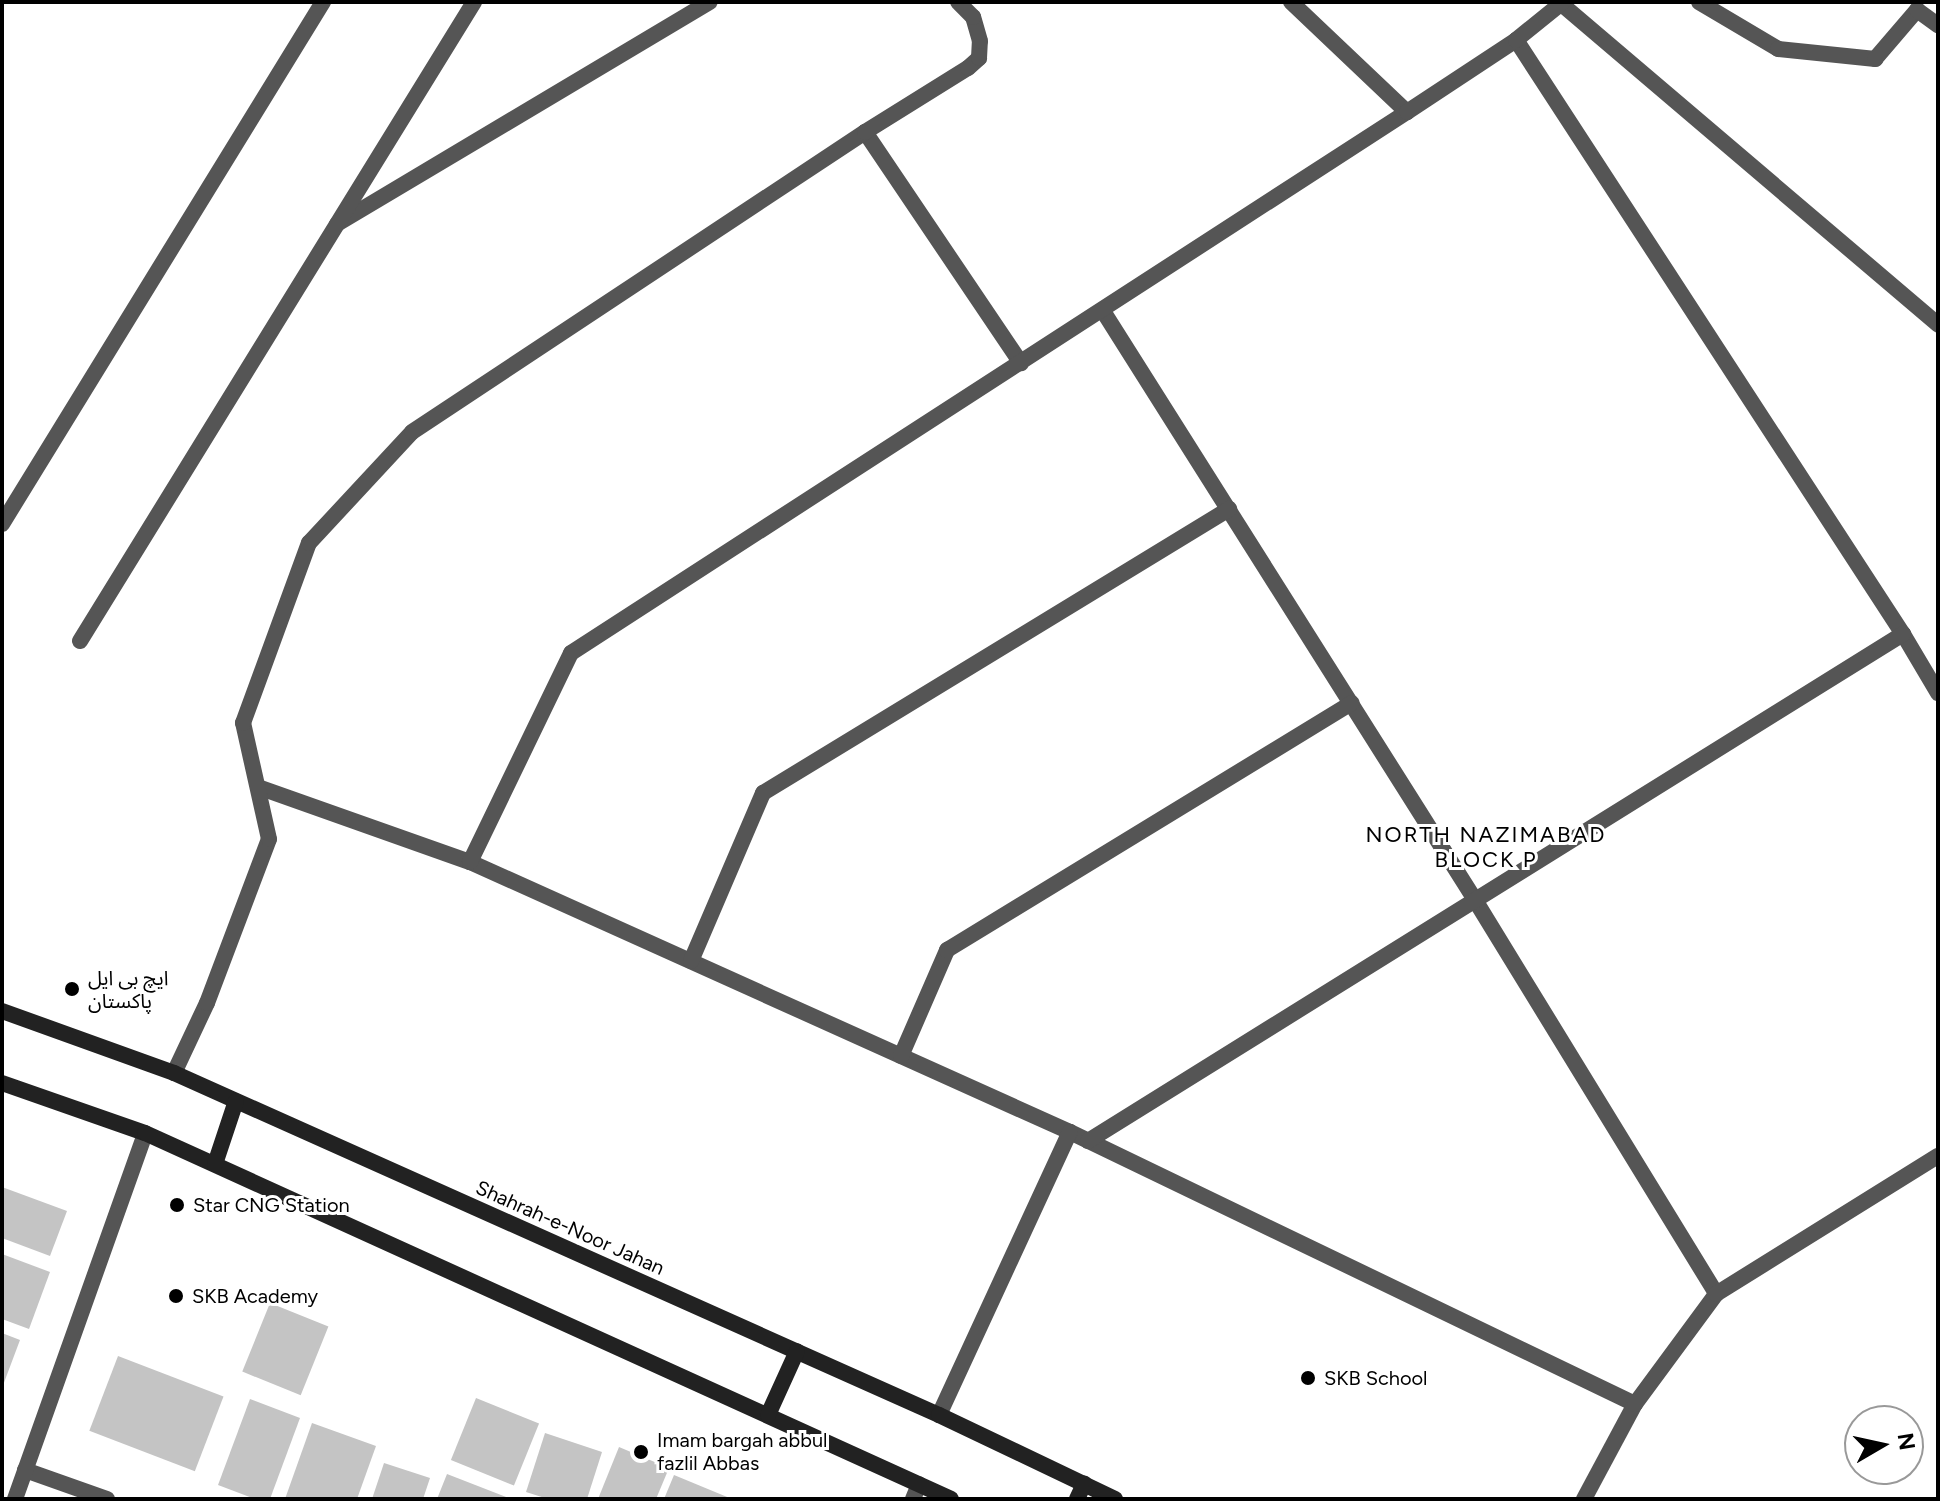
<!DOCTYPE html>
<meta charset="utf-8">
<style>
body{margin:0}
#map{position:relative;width:1940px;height:1501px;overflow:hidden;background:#fff;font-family:Figtree,"Noto Sans Arabic",sans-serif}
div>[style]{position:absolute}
.building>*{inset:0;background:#c4c4c4;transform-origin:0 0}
.street>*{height:16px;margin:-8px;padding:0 8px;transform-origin:8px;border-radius:8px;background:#555}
.secondary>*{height:16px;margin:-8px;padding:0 8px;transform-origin:8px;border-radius:8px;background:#222}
.dots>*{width:22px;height:22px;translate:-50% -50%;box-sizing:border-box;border:4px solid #fff;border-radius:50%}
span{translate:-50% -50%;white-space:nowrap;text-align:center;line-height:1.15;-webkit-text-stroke:6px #fff;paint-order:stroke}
.poi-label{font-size:20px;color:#000}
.left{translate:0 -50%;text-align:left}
.street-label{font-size:20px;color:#000}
.neighbourhood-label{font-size:22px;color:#000;letter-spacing:2px}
.frame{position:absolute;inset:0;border:4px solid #000;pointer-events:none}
.north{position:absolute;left:1844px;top:1405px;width:80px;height:80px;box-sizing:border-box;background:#fff;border:2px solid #999;border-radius:50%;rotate:81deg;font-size:22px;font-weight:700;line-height:32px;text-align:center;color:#000}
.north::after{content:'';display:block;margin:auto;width:28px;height:36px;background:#000;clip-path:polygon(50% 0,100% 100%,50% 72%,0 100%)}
</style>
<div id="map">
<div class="building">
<i style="clip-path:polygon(2px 1187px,67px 1211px,50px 1256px,2px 1238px)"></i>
<i style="clip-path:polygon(2px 1254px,50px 1272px,29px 1329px,2px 1319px)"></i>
<i style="left:270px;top:1303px;width:63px;height:74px;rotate:22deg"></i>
<i style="clip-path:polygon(2px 1333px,20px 1340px,2px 1388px)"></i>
<i style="left:118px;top:1356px;width:113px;height:80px;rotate:21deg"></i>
<i style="left:476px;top:1398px;width:68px;height:67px;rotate:22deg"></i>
<i style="clip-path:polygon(250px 1399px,300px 1418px,270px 1499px,255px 1499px,218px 1485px)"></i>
<i style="clip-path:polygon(312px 1423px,376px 1446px,357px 1499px,285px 1499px)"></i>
<i style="clip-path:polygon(545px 1433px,602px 1452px,587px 1499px,548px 1499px,526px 1492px)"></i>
<i style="clip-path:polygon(619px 1447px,669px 1468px,656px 1499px,598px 1499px)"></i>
<i style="clip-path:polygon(384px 1463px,430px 1478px,423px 1499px,372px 1499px)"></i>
<i style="clip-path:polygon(447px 1474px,511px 1499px,437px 1499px)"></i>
<i style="clip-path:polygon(674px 1475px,732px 1499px,664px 1499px)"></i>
</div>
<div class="street">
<i style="left:1291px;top:2px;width:160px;rotate:43.5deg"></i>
<i style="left:1559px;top:2px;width:498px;rotate:40.4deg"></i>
<i style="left:1699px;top:2px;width:92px;rotate:30.7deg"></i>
<i style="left:1778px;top:49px;width:98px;rotate:5.9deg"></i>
<i style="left:1875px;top:59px;width:65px;rotate:-49.4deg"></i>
<i style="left:1917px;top:10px;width:26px;rotate:36deg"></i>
<i style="left:1516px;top:40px;width:709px;rotate:56.92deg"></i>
<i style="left:1903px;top:634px;width:69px;rotate:59.3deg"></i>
<i style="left:865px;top:132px;width:279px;rotate:56deg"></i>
<i style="left:337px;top:224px;width:434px;rotate:-30.8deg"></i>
<i style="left:1103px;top:311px;width:697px;rotate:57.72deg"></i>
<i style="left:1475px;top:900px;width:462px;rotate:58.5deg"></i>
<i style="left:2px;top:524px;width:613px;rotate:-58.41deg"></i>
<i style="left:80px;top:641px;width:751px;rotate:-58.34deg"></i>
<i style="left:258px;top:787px;width:225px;rotate:19.5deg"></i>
<i style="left:470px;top:862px;width:658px;rotate:24.23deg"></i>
<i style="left:1070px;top:1132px;width:627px;rotate:25.71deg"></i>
<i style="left:470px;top:862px;width:232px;rotate:-64.2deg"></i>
<i style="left:571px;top:653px;width:996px;rotate:-32.91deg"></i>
<i style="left:1407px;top:112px;width:131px;rotate:-33.4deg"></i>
<i style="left:1516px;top:40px;width:60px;rotate:-39deg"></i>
<i style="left:691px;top:961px;width:183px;rotate:-66.8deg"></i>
<i style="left:763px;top:793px;width:546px;rotate:-31.36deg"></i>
<i style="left:901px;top:1056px;width:116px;rotate:-66.5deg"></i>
<i style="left:947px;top:950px;width:474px;rotate:-31.4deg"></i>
<i style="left:174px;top:1073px;width:77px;rotate:-64.8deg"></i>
<i style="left:207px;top:1003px;width:175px;rotate:-69.3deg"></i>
<i style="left:269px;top:839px;width:119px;rotate:-102.6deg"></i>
<i style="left:243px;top:723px;width:192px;rotate:-69.9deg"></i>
<i style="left:309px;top:543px;width:151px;rotate:-47.1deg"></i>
<i style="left:412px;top:432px;width:543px;rotate:-33.51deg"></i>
<i style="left:865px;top:132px;width:121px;rotate:-31.9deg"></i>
<i style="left:968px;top:68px;width:15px;rotate:-42deg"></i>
<i style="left:979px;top:58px;width:17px;rotate:-87deg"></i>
<i style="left:980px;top:41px;width:25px;rotate:-106deg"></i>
<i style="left:973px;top:17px;width:21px;rotate:-135deg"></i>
<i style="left:1088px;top:1141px;width:960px;rotate:-31.89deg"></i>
<i style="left:939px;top:1415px;width:312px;rotate:-65.2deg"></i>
<i style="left:25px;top:1470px;width:87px;rotate:19.5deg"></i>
<i style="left:15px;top:1499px;width:388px;rotate:-70.4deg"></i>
<i style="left:913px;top:1499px;width:16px;rotate:-68deg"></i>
<i style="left:1584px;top:1499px;width:108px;rotate:-61.8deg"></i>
<i style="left:1635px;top:1404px;width:137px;rotate:-53.6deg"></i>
<i style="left:1716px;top:1294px;width:261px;rotate:-31.9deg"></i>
</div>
<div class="secondary">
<i style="left:2px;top:1011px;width:183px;rotate:19.8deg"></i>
<i style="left:174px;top:1073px;width:838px;rotate:24.09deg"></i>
<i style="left:939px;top:1415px;width:195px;rotate:25.5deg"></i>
<i style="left:2px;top:1083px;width:151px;rotate:19.3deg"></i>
<i style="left:145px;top:1133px;width:885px;rotate:24.42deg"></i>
<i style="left:215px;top:1164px;width:66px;rotate:-71.6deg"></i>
<i style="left:768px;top:1415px;width:70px;rotate:-65.6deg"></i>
<i style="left:1077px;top:1499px;width:17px;rotate:-65deg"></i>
</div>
<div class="dots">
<i style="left:72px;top:989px;background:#000"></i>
<i style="left:177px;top:1205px;background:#000"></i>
<i style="left:176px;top:1296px;background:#000"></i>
<i style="left:1308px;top:1378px;background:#000"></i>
<i style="left:641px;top:1452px;background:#000"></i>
</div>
<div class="poi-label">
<span class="left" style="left:88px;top:990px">ایچ بی ایل<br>پاکستان</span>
<span class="left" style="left:193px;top:1205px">Star CNG Station</span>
<span class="left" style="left:192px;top:1296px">SKB Academy</span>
<span class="left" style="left:1324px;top:1378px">SKB School</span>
<span class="left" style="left:657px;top:1452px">Imam bargah abbul<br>fazlil Abbas</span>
</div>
<div class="street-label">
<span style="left:570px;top:1228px;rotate:24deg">Shahrah-e-Noor Jahan</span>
</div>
<div class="neighbourhood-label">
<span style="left:1486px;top:847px">NORTH NAZIMABAD<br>BLOCK P</span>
</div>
<div class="frame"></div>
<div class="north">N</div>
</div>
